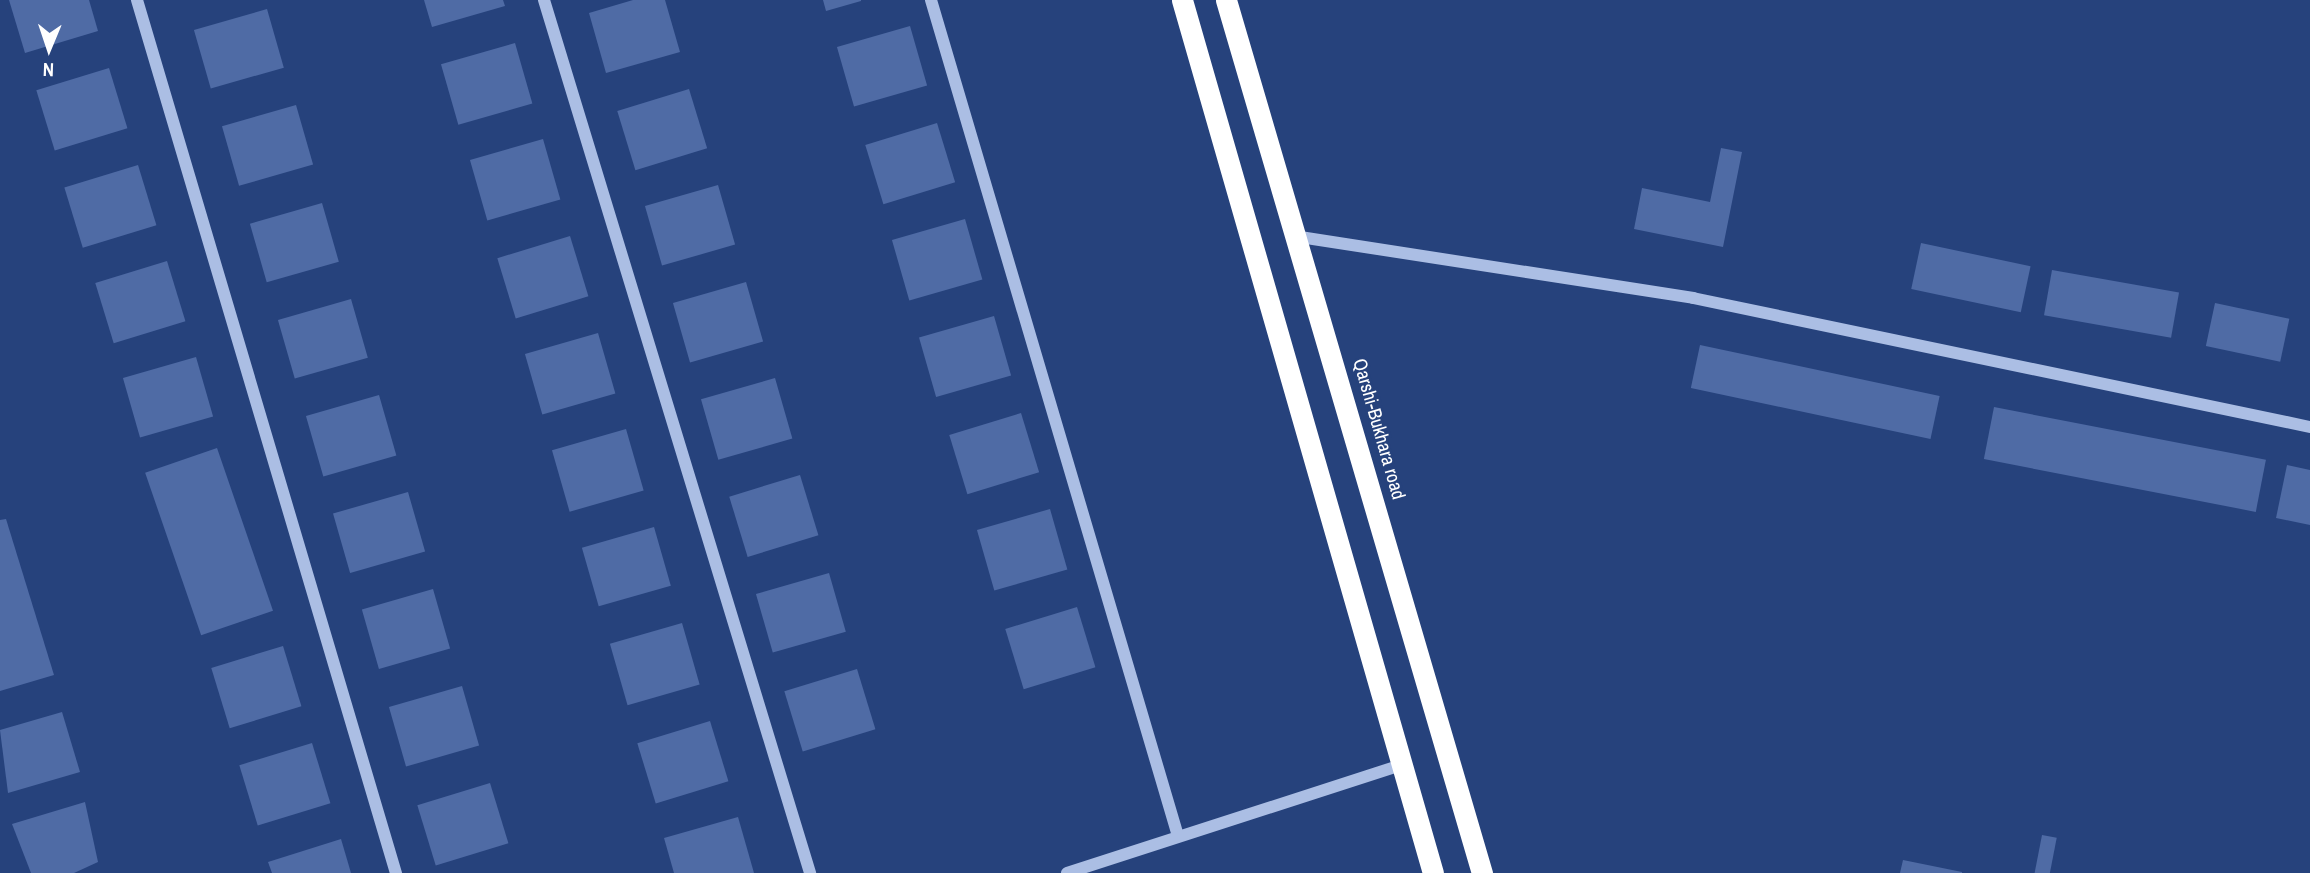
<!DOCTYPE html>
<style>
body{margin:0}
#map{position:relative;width:2310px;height:873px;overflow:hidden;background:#26427c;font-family:"Archivo Narrow",sans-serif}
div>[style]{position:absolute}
.building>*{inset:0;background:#4f6ba5;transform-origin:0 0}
.minor>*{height:12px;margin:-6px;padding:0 6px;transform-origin:6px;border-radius:6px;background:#abbee4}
.highway>*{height:21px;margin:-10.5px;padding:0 10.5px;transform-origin:10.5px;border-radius:10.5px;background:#fff}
span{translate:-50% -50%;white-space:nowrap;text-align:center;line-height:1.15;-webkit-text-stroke:5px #26427c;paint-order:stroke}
.street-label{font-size:19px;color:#fff}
.north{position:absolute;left:14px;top:14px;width:70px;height:70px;-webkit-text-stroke:5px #26427c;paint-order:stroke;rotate:182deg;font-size:19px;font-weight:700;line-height:28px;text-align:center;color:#fff}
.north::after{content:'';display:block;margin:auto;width:24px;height:32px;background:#fff;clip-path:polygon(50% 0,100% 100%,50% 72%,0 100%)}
</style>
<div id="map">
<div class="building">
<i style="clip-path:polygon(9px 0,89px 0,98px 31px,25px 53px)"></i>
<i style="clip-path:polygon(424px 0,503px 0,505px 6px,432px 27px)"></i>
<i style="clip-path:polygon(633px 0,665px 0,680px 52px,606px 73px,589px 13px)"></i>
<i style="clip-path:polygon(823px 0,861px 0,861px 1px,826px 11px)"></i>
<i style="left:267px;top:9px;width:61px;height:76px;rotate:74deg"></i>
<i style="left:910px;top:26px;width:62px;height:76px;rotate:74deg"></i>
<i style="left:515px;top:43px;width:63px;height:77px;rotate:74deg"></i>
<i style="left:109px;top:68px;width:63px;height:76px;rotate:73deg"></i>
<i style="left:689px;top:89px;width:62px;height:75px;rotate:73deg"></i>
<i style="left:296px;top:105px;width:62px;height:77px;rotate:74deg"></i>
<i style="left:937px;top:123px;width:62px;height:75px;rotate:73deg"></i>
<i style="left:543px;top:139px;width:63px;height:76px;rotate:74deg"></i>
<i style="clip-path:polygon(1721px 148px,1742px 152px,1723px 247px,1634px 229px,1642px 188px,1710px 202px)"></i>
<i style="left:138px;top:165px;width:63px;height:77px;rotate:73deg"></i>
<i style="left:718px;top:185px;width:62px;height:76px;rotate:74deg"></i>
<i style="left:322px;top:203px;width:61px;height:75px;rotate:74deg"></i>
<i style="left:965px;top:219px;width:63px;height:76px;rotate:74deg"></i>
<i style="left:570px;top:236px;width:63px;height:76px;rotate:73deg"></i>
<i style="left:1921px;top:243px;width:112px;height:47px;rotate:12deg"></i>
<i style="left:167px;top:261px;width:63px;height:75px;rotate:73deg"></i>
<i style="left:2052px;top:270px;width:129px;height:46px;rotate:10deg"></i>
<i style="left:746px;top:282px;width:62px;height:76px;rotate:74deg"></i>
<i style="left:351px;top:299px;width:61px;height:76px;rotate:74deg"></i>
<i style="left:2215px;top:303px;width:76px;height:44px;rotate:12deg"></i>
<i style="left:994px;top:316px;width:62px;height:78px;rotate:74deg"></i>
<i style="left:598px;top:333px;width:63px;height:76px;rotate:74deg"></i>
<i style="left:1700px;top:345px;width:245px;height:44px;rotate:12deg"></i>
<i style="left:196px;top:357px;width:62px;height:76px;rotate:74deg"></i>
<i style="left:775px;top:378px;width:63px;height:77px;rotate:74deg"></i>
<i style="left:379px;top:395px;width:63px;height:76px;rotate:74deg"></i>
<i style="left:1994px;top:407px;width:277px;height:53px;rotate:11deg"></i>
<i style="left:1021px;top:413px;width:62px;height:75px;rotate:73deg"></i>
<i style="left:626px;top:429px;width:64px;height:77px;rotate:74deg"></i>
<i style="left:217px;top:448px;width:172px;height:76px;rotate:71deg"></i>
<i style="clip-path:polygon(2287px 465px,2310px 470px,2310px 525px,2276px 518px)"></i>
<i style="left:800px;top:475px;width:63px;height:74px;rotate:73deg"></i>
<i style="left:408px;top:492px;width:62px;height:78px;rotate:74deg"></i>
<i style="left:1050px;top:509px;width:63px;height:76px;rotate:74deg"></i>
<i style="clip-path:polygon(6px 519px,54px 675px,0 691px,0 520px)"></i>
<i style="left:654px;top:527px;width:61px;height:75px;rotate:74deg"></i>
<i style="left:829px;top:573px;width:61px;height:76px;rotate:74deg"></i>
<i style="left:433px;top:589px;width:62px;height:74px;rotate:74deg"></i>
<i style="left:1077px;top:607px;width:63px;height:75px;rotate:73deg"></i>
<i style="left:682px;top:623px;width:64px;height:75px;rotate:74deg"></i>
<i style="left:283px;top:646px;width:63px;height:75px;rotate:73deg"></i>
<i style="left:857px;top:669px;width:63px;height:76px;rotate:73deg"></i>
<i style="left:462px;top:686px;width:62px;height:76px;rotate:74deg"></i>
<i style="clip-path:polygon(62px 712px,80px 772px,8px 793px,0 730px)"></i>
<i style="left:710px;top:721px;width:63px;height:76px;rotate:73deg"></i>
<i style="left:312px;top:743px;width:63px;height:76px;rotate:73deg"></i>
<i style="left:490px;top:783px;width:63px;height:76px;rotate:73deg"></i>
<i style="clip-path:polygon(85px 802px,98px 862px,74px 873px,31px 873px,12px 824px)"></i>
<i style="clip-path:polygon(738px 817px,754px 873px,674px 873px,664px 838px)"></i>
<i style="left:2042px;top:835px;width:15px;height:39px;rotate:11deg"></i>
<i style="clip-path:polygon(341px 839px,351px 873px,272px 873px,268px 862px)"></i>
<i style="clip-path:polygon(1903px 860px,1962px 872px,1962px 873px,1900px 873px)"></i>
</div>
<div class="minor">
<i style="left:137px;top:0;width:911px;rotate:73.48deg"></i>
<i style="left:544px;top:0;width:913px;rotate:73.05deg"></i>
<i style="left:931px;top:0;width:872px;rotate:73.54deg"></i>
<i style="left:1300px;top:237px;width:398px;rotate:8.8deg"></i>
<i style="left:1693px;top:298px;width:630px;rotate:11.81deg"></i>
<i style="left:1067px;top:873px;width:351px;rotate:-17.9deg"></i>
</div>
<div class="highway">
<i style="left:1182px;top:0;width:908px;rotate:73.96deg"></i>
<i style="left:1226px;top:0;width:910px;rotate:73.66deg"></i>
</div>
<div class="street-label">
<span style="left:1379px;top:429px;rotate:74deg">Qarshi-Bukhara road</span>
</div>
<div class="north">N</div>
</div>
